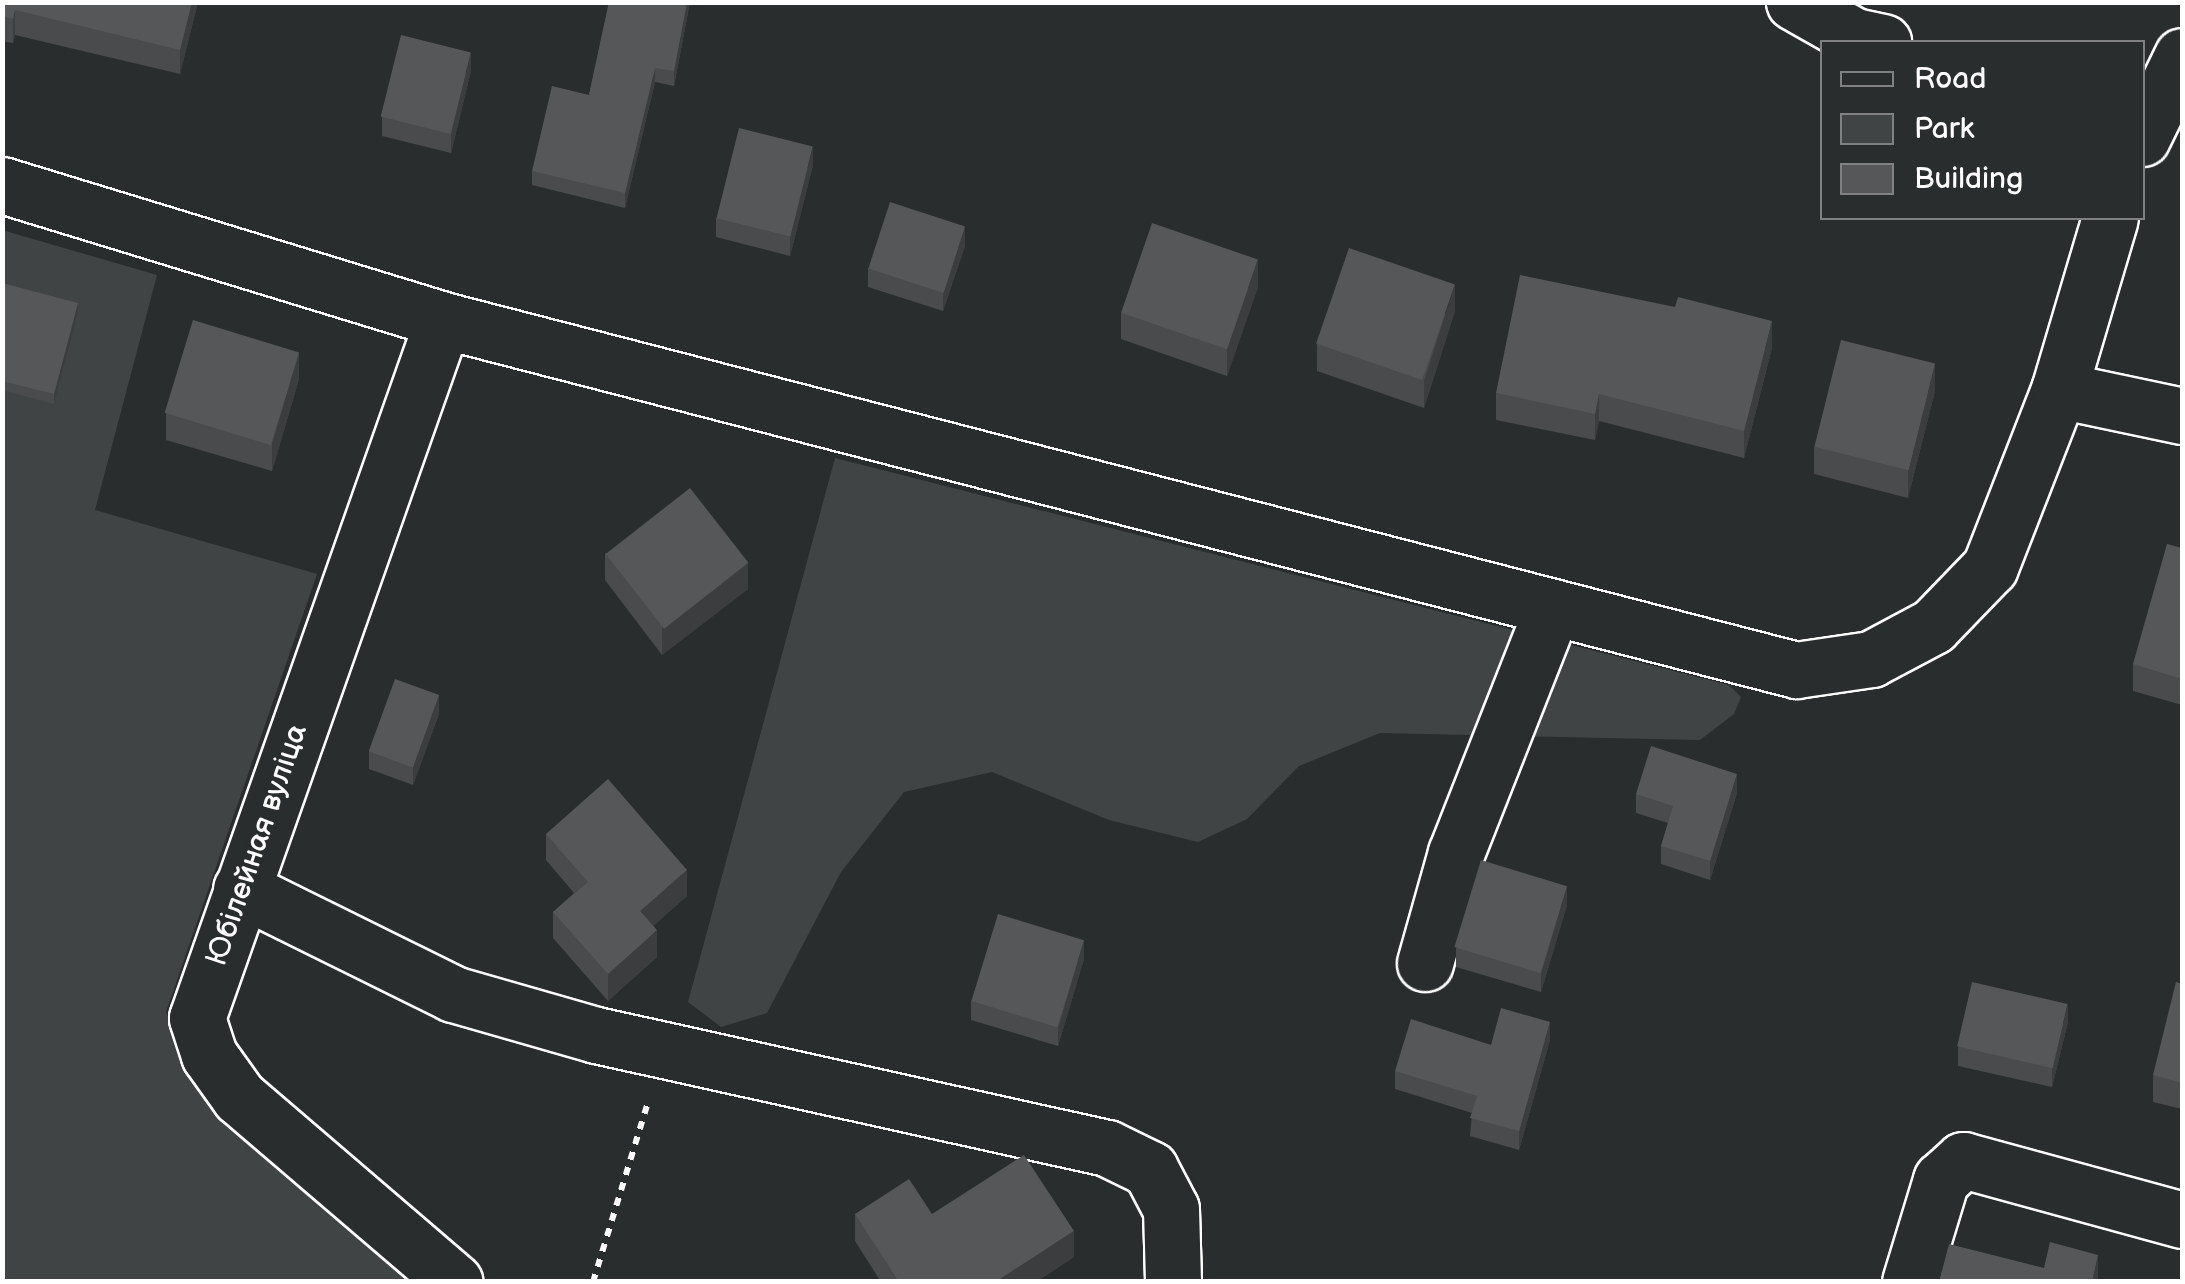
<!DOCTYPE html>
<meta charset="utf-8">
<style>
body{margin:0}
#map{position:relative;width:2185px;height:1284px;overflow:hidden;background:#2a2d2e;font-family:"Balsamiq Sans",sans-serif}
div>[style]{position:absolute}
.green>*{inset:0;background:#414445}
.path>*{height:6px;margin-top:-3px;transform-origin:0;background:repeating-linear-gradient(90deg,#fff 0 8px,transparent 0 16px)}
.roads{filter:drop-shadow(2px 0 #fff) drop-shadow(-2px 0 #fff) drop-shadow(0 2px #fff) drop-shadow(0 -2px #fff)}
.minor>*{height:55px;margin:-27.5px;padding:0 27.5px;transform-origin:27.5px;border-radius:27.5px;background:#2a2d2e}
.wall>*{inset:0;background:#494b4c}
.shaded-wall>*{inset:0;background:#3c3d3e}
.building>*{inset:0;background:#555758;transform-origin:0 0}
span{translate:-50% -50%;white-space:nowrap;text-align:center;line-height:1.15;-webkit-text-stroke:9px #2a2d2e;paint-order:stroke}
.street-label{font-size:30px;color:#fff}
.frame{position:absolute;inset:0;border:5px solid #fff;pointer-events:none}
.legend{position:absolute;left:1820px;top:40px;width:325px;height:180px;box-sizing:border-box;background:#2a2d2e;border:2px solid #7f8182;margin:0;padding:12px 18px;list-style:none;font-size:30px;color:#fff}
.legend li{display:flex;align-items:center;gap:20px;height:50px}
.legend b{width:50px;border:2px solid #7f8182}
</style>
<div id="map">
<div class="green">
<i style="clip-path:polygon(2px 230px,157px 275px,95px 510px,317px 574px,166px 1012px,191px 1073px,422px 1281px,3px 1281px)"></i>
<i style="clip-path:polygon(835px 458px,1729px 685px,1741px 697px,1734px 714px,1700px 740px,1380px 733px,1299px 766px,1247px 819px,1198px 842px,1109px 820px,992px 772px,904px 792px,841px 872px,767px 1013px,721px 1027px,688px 1002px)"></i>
</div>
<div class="path">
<i style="left:593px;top:1282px;width:191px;rotate:-73deg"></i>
</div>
<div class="roads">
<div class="minor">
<i style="left:1794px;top:2px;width:69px;rotate:29.5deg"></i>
<i style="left:1854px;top:36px;width:30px;rotate:12deg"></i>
<i style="left:2142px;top:138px;width:91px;rotate:-64deg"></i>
<i style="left:2px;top:185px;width:461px;rotate:17deg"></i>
<i style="left:443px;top:320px;width:1398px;rotate:14.5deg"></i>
<i style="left:1796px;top:670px;width:76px;rotate:-8.3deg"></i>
<i style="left:1871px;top:659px;width:70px;rotate:-28deg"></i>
<i style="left:1933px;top:626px;width:82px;rotate:-46deg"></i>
<i style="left:1990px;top:567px;width:190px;rotate:-68.7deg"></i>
<i style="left:2059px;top:390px;width:179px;rotate:-73.5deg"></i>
<i style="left:443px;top:320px;width:740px;rotate:109.41deg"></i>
<i style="left:197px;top:1018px;width:39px;rotate:72deg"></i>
<i style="left:209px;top:1055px;width:52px;rotate:54.5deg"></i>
<i style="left:239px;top:1097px;width:284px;rotate:40.6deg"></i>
<i style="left:2059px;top:390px;width:126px;rotate:11.9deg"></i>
<i style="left:241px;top:889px;width:237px;rotate:26.3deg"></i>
<i style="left:453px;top:994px;width:149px;rotate:16deg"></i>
<i style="left:596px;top:1035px;width:523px;rotate:12.47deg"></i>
<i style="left:1107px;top:1148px;width:48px;rotate:26deg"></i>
<i style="left:1150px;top:1169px;width:45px;rotate:62.3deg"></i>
<i style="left:1171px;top:1209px;width:73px;rotate:88.4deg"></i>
<i style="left:1425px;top:963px;width:114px;rotate:-74.3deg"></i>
<i style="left:1456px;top:853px;width:264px;rotate:-68.5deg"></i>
<i style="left:1910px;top:1282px;width:107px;rotate:-73.1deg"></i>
<i style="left:1941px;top:1180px;width:30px;rotate:-42deg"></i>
<i style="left:1963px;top:1160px;width:227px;rotate:15.3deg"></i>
</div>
</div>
<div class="wall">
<i style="clip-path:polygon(2px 2px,198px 2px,180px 74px,15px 35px,13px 43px,2px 41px)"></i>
<i style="clip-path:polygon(609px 2px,690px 2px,674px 86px,655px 82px,625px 208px,532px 185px,532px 171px,589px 95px)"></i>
<i style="clip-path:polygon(471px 71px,451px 153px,382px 136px,382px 117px)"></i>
<i style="clip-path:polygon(813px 165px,790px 256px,716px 237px,716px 218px)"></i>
<i style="clip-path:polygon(965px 246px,943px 311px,868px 287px,868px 268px)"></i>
<i style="clip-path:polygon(2px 283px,78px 313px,54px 404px,2px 390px)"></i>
<i style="clip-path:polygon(1258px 287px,1227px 376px,1121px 339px,1121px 313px)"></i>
<i style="clip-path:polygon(1455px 311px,1424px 408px,1317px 371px,1317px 344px)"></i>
<i style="clip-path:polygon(1772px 348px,1744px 458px,1599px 421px,1595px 440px,1496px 420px,1496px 393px)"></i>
<i style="clip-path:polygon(299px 379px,272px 471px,166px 440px,166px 413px)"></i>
<i style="clip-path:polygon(1935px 391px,1908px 498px,1814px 474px,1814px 447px)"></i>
<i style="clip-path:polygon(2182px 548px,2182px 705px,2133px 691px,2133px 664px)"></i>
<i style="clip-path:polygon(605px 553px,748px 589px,662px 655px,605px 580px)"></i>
<i style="clip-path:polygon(439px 714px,413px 785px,369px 769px,369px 751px)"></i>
<i style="clip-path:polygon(1737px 793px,1710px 880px,1661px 864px,1661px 846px,1668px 823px,1636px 813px,1636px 794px)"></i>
<i style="clip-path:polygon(546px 834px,687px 896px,653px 926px,657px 957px,608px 1001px,553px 938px,553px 912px,574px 893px,546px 860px)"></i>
<i style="clip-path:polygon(1567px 905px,1541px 992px,1456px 967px,1456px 948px)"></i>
<i style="clip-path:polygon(1084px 959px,1058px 1046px,971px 1020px,971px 1001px)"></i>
<i style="clip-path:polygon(2182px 984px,2182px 1109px,2153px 1102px,2153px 1075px)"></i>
<i style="clip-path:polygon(2068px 1022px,2052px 1087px,1958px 1066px,1958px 1047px)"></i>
<i style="clip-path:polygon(1550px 1040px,1519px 1150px,1470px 1136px,1472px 1113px,1395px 1089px,1395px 1071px,1491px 1045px)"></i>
<i style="clip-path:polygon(855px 1214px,932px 1214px,1074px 1257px,1036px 1282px,881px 1282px,855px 1241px)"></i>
</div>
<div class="shaded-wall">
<i style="clip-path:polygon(192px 2px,198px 2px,180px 74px,180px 50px)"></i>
<i style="clip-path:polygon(687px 2px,690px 2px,674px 86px,674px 71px)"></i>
<i style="clip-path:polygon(15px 10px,15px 35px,13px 43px,13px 19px)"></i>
<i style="clip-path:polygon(471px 52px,471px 71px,451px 153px,451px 134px)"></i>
<i style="clip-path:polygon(655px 68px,655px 82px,625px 208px,625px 193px)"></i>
<i style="clip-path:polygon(813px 147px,813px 165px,790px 256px,790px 237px)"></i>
<i style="clip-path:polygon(965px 227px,965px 246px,943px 311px,943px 293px)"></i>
<i style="clip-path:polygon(1258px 260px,1258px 287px,1227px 376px,1227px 349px)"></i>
<i style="clip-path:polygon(1455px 284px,1455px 311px,1424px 408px,1424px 381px)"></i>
<i style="clip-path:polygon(78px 303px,78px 313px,54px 404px,54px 394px)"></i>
<i style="clip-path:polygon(1772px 321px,1772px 348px,1744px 458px,1744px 431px)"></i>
<i style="clip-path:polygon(299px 352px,299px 379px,272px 471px,272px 444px)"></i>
<i style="clip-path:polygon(1935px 364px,1935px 391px,1908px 498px,1908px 471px)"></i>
<i style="clip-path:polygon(1599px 394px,1599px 421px,1595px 440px,1595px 414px)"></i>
<i style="clip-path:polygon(748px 563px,748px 589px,662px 655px,662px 628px)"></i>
<i style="clip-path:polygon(439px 695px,439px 714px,413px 785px,413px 767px)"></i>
<i style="clip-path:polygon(1737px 774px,1737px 793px,1710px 880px,1710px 861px)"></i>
<i style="clip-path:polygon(687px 870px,687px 896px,640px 938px,640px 911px)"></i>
<i style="clip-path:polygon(1567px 886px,1567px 905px,1541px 992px,1541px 974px)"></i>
<i style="clip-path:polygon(657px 930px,657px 957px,608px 1001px,608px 974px)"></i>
<i style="clip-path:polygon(1084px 940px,1084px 959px,1058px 1046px,1058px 1028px)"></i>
<i style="clip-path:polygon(2068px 1004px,2068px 1022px,2052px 1087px,2052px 1069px)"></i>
<i style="clip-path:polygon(1550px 1022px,1550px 1040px,1519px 1150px,1519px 1131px)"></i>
<i style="clip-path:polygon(1074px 1231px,1074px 1257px,1036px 1282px,995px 1282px)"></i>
<i style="clip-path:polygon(2098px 1255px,2098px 1281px,2092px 1282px)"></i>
</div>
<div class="building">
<i style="clip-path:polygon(2px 2px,192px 2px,180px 50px,15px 10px,13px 19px,2px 16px)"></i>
<i style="clip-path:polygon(609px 2px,687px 2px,674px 71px,655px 68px,625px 193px,532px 171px,552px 86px,589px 95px)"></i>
<i style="left:401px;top:35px;width:72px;height:84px;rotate:14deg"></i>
<i style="left:739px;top:128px;width:76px;height:93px;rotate:14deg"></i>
<i style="left:890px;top:202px;width:79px;height:70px;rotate:18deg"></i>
<i style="left:1152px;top:223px;width:112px;height:95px;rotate:19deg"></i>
<i style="left:1349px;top:248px;width:112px;height:101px;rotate:19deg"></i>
<i style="clip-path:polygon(1520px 275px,1675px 307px,1678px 297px,1772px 321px,1744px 431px,1599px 394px,1595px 414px,1496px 393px)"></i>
<i style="clip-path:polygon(2px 283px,78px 303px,54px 394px,2px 381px)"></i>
<i style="left:193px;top:320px;width:111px;height:97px;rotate:17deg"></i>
<i style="left:1841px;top:340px;width:97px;height:110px;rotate:14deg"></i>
<i style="left:690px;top:488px;width:95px;height:107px;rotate:52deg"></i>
<i style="clip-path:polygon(2167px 544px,2182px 548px,2182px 679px,2133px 664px)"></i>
<i style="left:395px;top:679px;width:47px;height:77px;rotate:20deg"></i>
<i style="clip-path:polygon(1651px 746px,1737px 774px,1710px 861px,1661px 846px,1673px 806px,1636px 794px)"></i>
<i style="clip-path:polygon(608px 779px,687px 870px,640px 911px,657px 930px,608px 974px,553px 912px,588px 882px,546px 834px)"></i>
<i style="left:1481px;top:860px;width:90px;height:91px;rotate:17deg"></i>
<i style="left:998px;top:914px;width:90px;height:91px;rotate:17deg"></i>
<i style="left:1972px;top:982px;width:98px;height:66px;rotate:13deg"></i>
<i style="clip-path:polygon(2176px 982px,2182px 984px,2182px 1083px,2153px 1075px)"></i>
<i style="clip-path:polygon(1501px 1008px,1550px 1022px,1519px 1131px,1470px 1118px,1477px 1096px,1395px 1071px,1411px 1019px,1491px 1045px)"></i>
<i style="clip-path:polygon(1024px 1155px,1074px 1231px,995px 1282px,899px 1282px,855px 1214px,909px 1179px,932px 1214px)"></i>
<i style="clip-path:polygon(2050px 1242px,2098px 1255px,2092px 1282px,1939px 1282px,1949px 1244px,2044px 1268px)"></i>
</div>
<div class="street-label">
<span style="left:257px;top:845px;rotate:-71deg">Юбілейная вуліца</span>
</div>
<div class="frame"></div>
<ul class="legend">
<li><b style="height:12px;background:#2a2d2e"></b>Road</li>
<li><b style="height:28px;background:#414445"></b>Park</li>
<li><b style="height:28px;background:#555758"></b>Building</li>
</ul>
</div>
